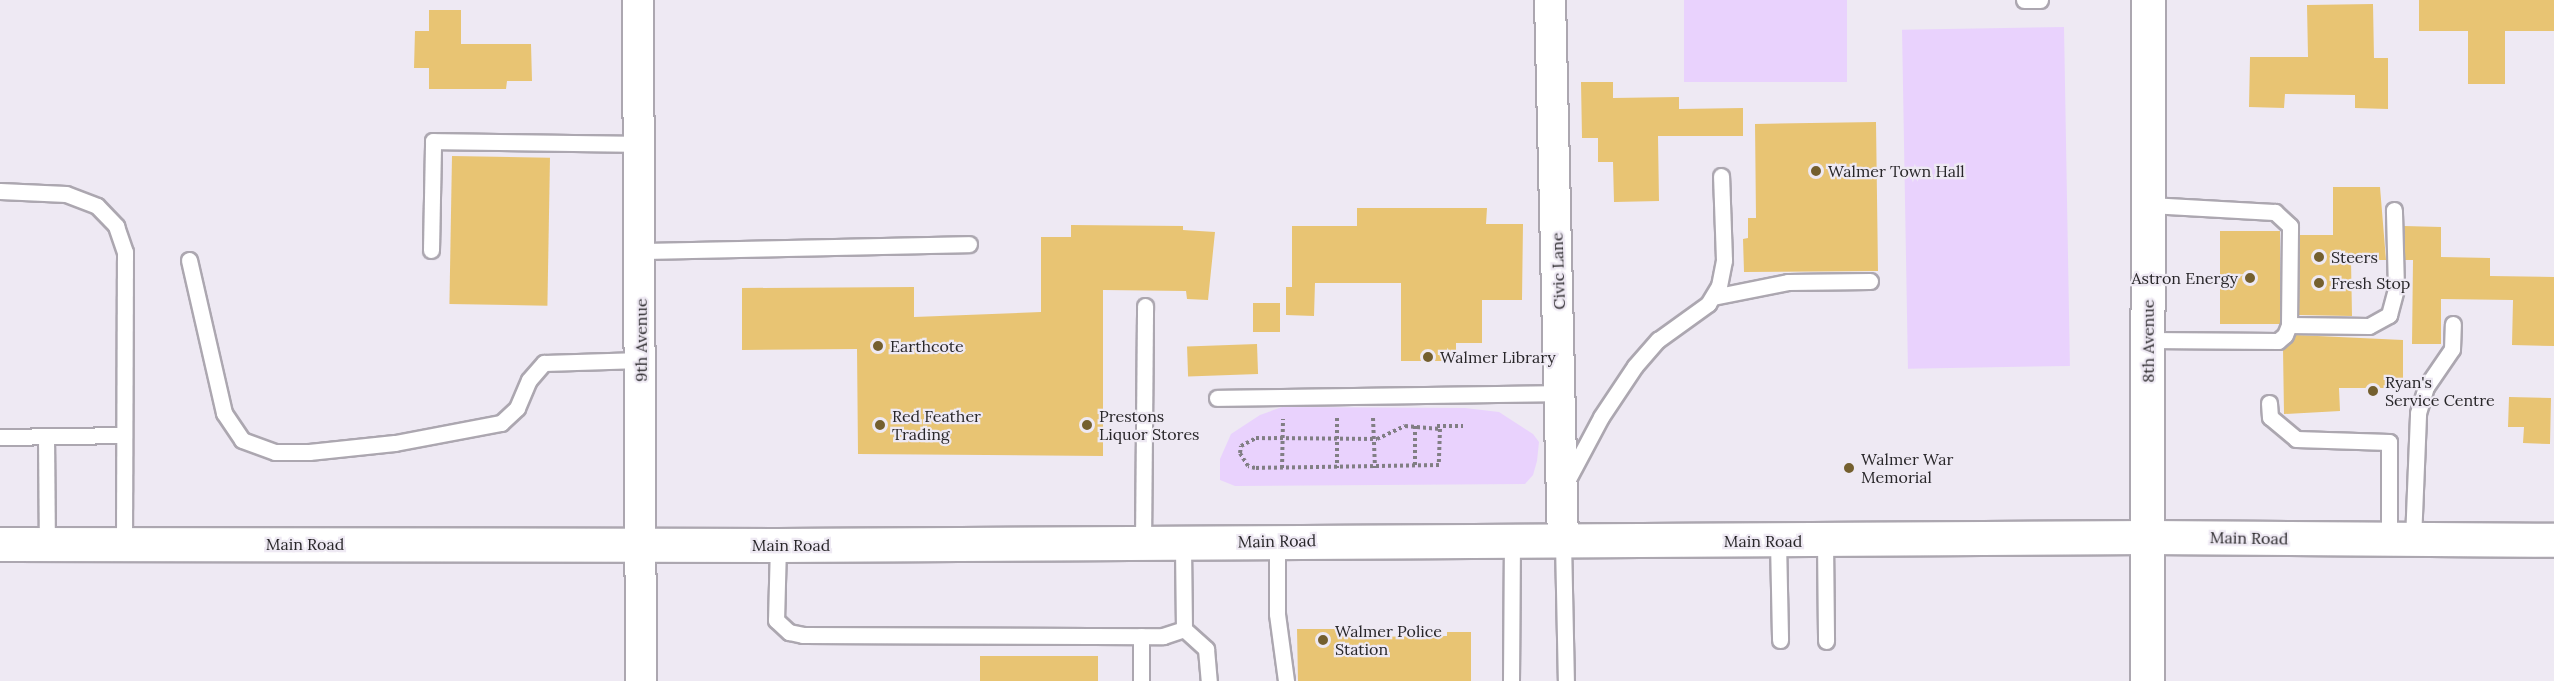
<!DOCTYPE html>
<style>
body{margin:0}
#map{position:relative;width:2554px;height:681px;overflow:hidden;background:#eee9f3;font-family:Lora,serif}
div>[style]{position:absolute}
.green>*{inset:0;background:#e9d2fd;transform-origin:0 0}
.building>*{inset:0;background:#e8c473;transform-origin:0 0}
.path>*{height:4px;margin-top:-2px;transform-origin:0;background:repeating-linear-gradient(90deg,#817e84 0 3px,transparent 0 6px)}
.roads{filter:drop-shadow(2px 0 #aca7b0) drop-shadow(-2px 0 #aca7b0) drop-shadow(0 2px #aca7b0) drop-shadow(0 -2px #aca7b0)}
.lane>*{height:15px;margin:-7.5px;padding:0 7.5px;transform-origin:7.5px;border-radius:7.5px;background:#fff}
.street>*{height:30px;margin:-15px;padding:0 15px;transform-origin:15px;border-radius:15px;background:#fff}
.secondary>*{height:33px;margin:-16.5px;padding:0 16.5px;transform-origin:16.5px;border-radius:16.5px;background:#fff}
.dots>*{width:16px;height:16px;translate:-50% -50%;box-sizing:border-box;border:3px solid #eee9f3;border-radius:50%}
span{translate:-50% -50%;white-space:nowrap;text-align:center;line-height:1.15;-webkit-text-stroke:4.5px #eee9f3;paint-order:stroke}
.poi-label{font-size:16px;color:#282629}
.left{translate:0 -50%;text-align:left}
.right{translate:-100% -50%;text-align:right}
.street-label{font-size:16px;color:#282629}
</style>
<div id="map">
<div class="green">
<i style="left:1684px;top:0;width:163px;height:82px"></i>
<i style="left:2064px;top:27px;width:339px;height:162px;rotate:89deg"></i>
<i style="clip-path:polygon(1282px 407px,1465px 408px,1499px 412px,1533px 434px,1539px 442px,1537px 461px,1533px 475px,1525px 484px,1235px 486px,1220px 480px,1220px 459px,1231px 434px,1260px 415px)"></i>
</div>
<div class="building">
<i style="clip-path:polygon(2419px 0,2554px 0,2554px 31px,2505px 31px,2505px 84px,2468px 84px,2468px 31px,2419px 31px)"></i>
<i style="clip-path:polygon(2373px 4px,2374px 58px,2388px 58px,2388px 109px,2355px 108px,2355px 95px,2285px 94px,2284px 108px,2249px 107px,2250px 57px,2308px 57px,2307px 5px)"></i>
<i style="clip-path:polygon(429px 10px,461px 10px,461px 44px,531px 44px,532px 81px,507px 81px,506px 89px,429px 89px,429px 68px,414px 68px,415px 31px,429px 31px)"></i>
<i style="clip-path:polygon(1581px 82px,1613px 82px,1613px 98px,1679px 97px,1679px 109px,1743px 108px,1743px 136px,1658px 136px,1659px 201px,1614px 202px,1613px 162px,1598px 162px,1598px 138px,1582px 138px)"></i>
<i style="clip-path:polygon(1876px 122px,1878px 271px,1744px 272px,1743px 239px,1748px 238px,1748px 218px,1756px 218px,1755px 124px)"></i>
<i style="left:452px;top:156px;width:98px;height:148px;rotate:1deg"></i>
<i style="clip-path:polygon(2333px 187px,2380px 187px,2386px 260px,2351px 260px,2352px 316px,2299px 315px,2300px 235px,2333px 235px)"></i>
<i style="clip-path:polygon(1357px 208px,1487px 208px,1486px 224px,1523px 224px,1522px 300px,1482px 300px,1482px 343px,1456px 343px,1456px 361px,1401px 361px,1401px 283px,1315px 283px,1314px 316px,1286px 315px,1286px 287px,1292px 287px,1292px 226px,1357px 226px)"></i>
<i style="clip-path:polygon(1071px 225px,1183px 226px,1183px 230px,1215px 232px,1208px 300px,1187px 299px,1186px 291px,1103px 290px,1103px 456px,858px 454px,857px 349px,742px 350px,742px 288px,914px 287px,914px 317px,1041px 312px,1041px 237px,1071px 237px)"></i>
<i style="clip-path:polygon(2404px 226px,2441px 227px,2441px 257px,2490px 258px,2490px 276px,2554px 277px,2554px 346px,2512px 345px,2513px 300px,2441px 299px,2441px 344px,2412px 344px,2413px 260px,2405px 260px)"></i>
<i style="left:2220px;top:231px;width:60px;height:93px"></i>
<i style="left:1253px;top:303px;width:27px;height:29px"></i>
<i style="clip-path:polygon(2296px 335px,2403px 340px,2403px 388px,2339px 388px,2340px 411px,2284px 414px,2283px 349px)"></i>
<i style="left:1257px;top:344px;width:30px;height:70px;rotate:88deg"></i>
<i style="clip-path:polygon(2509px 397px,2551px 398px,2550px 444px,2523px 443px,2524px 427px,2508px 427px)"></i>
<i style="clip-path:polygon(1297px 629px,1350px 629px,1350px 637px,1447px 636px,1447px 632px,1471px 632px,1471px 681px,1298px 681px)"></i>
<i style="left:1098px;top:656px;width:25px;height:118px;rotate:90deg"></i>
</div>
<div class="path">
<i style="left:1337px;top:418px;width:50px;rotate:90deg"></i>
<i style="left:1373px;top:418px;width:50px;rotate:87.7deg"></i>
<i style="left:1405px;top:426px;width:35px;rotate:5deg"></i>
<i style="left:1440px;top:429px;width:36px;rotate:92deg"></i>
<i style="left:1439px;top:465px;width:184px;rotate:179.1deg"></i>
<i style="left:1255px;top:468px;width:7px;rotate:-164deg"></i>
<i style="left:1248px;top:466px;width:15px;rotate:-122deg"></i>
<i style="left:1240px;top:453px;width:7px;rotate:-82deg"></i>
<i style="left:1241px;top:446px;width:17px;rotate:-28deg"></i>
<i style="left:1256px;top:438px;width:121px;rotate:0.5deg"></i>
<i style="left:1377px;top:439px;width:31px;rotate:-25deg"></i>
<i style="left:1415px;top:426px;width:42px;rotate:90deg"></i>
<i style="left:1437px;top:426px;width:26px"></i>
<i style="left:1282px;top:468px;width:49px;rotate:-88.8deg"></i>
</div>
<div class="roads">
<div class="lane">
<i style="left:2024px;top:0;width:16px"></i>
<i style="left:0;top:191px;width:66px;rotate:2.6deg"></i>
<i style="left:66px;top:194px;width:33px;rotate:21deg"></i>
<i style="left:97px;top:206px;width:28px;rotate:46deg"></i>
<i style="left:116px;top:226px;width:28px;rotate:71deg"></i>
<i style="left:125px;top:252px;width:292px;rotate:90.2deg"></i>
<i style="left:431px;top:250px;width:109px;rotate:-88.9deg"></i>
<i style="left:433px;top:141px;width:206px;rotate:0.8deg"></i>
<i style="left:640px;top:251px;width:329px;rotate:-1.2deg"></i>
<i style="left:189px;top:260px;width:157px;rotate:77.1deg"></i>
<i style="left:224px;top:413px;width:32px;rotate:56deg"></i>
<i style="left:242px;top:440px;width:35px;rotate:20deg"></i>
<i style="left:275px;top:452px;width:34px"></i>
<i style="left:309px;top:452px;width:86px;rotate:-6deg"></i>
<i style="left:395px;top:443px;width:108px;rotate:-10.7deg"></i>
<i style="left:501px;top:423px;width:22px;rotate:-43deg"></i>
<i style="left:517px;top:408px;width:30px;rotate:-67deg"></i>
<i style="left:529px;top:380px;width:23px;rotate:-49deg"></i>
<i style="left:544px;top:363px;width:97px;rotate:-1.8deg"></i>
<i style="left:1713px;top:297px;width:76px;rotate:-11.3deg"></i>
<i style="left:1788px;top:282px;width:82px;rotate:-0.7deg"></i>
<i style="left:2289px;top:325px;width:80px;rotate:0.7deg"></i>
<i style="left:2369px;top:326px;width:23px;rotate:-29deg"></i>
<i style="left:2389px;top:315px;width:27px;rotate:-75deg"></i>
<i style="left:2396px;top:289px;width:79px;rotate:-91.5deg"></i>
<i style="left:2148px;top:340px;width:130px;rotate:0.4deg"></i>
<i style="left:2278px;top:341px;width:9px;rotate:-41deg"></i>
<i style="left:2285px;top:335px;width:11px;rotate:-68deg"></i>
<i style="left:2289px;top:325px;width:99px;rotate:-89.4deg"></i>
<i style="left:2290px;top:226px;width:21px;rotate:-137deg"></i>
<i style="left:2275px;top:212px;width:127px;rotate:-176.8deg"></i>
<i style="left:1217px;top:398px;width:344px;rotate:-0.8deg"></i>
<i style="left:2269px;top:403px;width:14px;rotate:86deg"></i>
<i style="left:2270px;top:417px;width:34px;rotate:40deg"></i>
<i style="left:2296px;top:439px;width:93px;rotate:1.8deg"></i>
<i style="left:2389px;top:442px;width:98px;rotate:90deg"></i>
<i style="left:46px;top:436px;width:108px;rotate:89.5deg"></i>
<i style="left:0;top:437px;width:123px;rotate:-0.9deg"></i>
<i style="left:1567px;top:481px;width:72px;rotate:-62deg"></i>
<i style="left:1601px;top:417px;width:61px;rotate:-56.3deg"></i>
<i style="left:1635px;top:366px;width:35px;rotate:-49deg"></i>
<i style="left:1658px;top:340px;width:62px;rotate:-35.8deg"></i>
<i style="left:1708px;top:304px;width:21px;rotate:-59deg"></i>
<i style="left:1719px;top:286px;width:26px;rotate:-79deg"></i>
<i style="left:1724px;top:260px;width:84px;rotate:-92deg"></i>
<i style="left:2413px;top:540px;width:127px;rotate:-87.7deg"></i>
<i style="left:2418px;top:413px;width:27px;rotate:-73deg"></i>
<i style="left:2426px;top:387px;width:46px;rotate:-55.6deg"></i>
<i style="left:2452px;top:349px;width:25px;rotate:-88deg"></i>
<i style="left:1277px;top:541px;width:73px;rotate:90deg"></i>
<i style="left:1277px;top:614px;width:68px;rotate:82.3deg"></i>
<i style="left:1778px;top:541px;width:99px;rotate:88.8deg"></i>
<i style="left:1825px;top:541px;width:100px;rotate:89.4deg"></i>
<i style="left:1563px;top:542px;width:139px;rotate:88.8deg"></i>
<i style="left:1143px;top:543px;width:237px;rotate:-89.5deg"></i>
<i style="left:778px;top:545px;width:75px;rotate:91.5deg"></i>
<i style="left:776px;top:620px;width:18px;rotate:43deg"></i>
<i style="left:789px;top:632px;width:14px;rotate:12deg"></i>
<i style="left:803px;top:635px;width:360px;rotate:0.2deg"></i>
<i style="left:1163px;top:636px;width:22px;rotate:-18deg"></i>
<i style="left:1184px;top:629px;width:86px;rotate:-90.7deg"></i>
<i style="left:1184px;top:629px;width:30px;rotate:42deg"></i>
<i style="left:1206px;top:649px;width:32px;rotate:85deg"></i>
<i style="left:1141px;top:636px;width:45px;rotate:90deg"></i>
<i style="left:1511px;top:681px;width:138px;rotate:-89.6deg"></i>
</div>
<div class="street">
<i style="left:638px;top:0;width:681px;rotate:89.75deg"></i>
<i style="left:1550px;top:0;width:542px;rotate:88.63deg"></i>
</div>
<div class="secondary">
<i style="left:0;top:544px;width:778px;rotate:0.07deg"></i>
<i style="left:778px;top:545px;width:1370px;rotate:-0.33deg"></i>
<i style="left:2148px;top:537px;width:406px;rotate:0.4deg"></i>
<i style="left:2147px;top:681px;width:681px;rotate:-89.92deg"></i>
</div>
</div>
<div class="dots">
<i style="left:1816px;top:171px;background:#745f2e"></i>
<i style="left:2319px;top:257px;background:#745f2e"></i>
<i style="left:2250px;top:278px;background:#745f2e"></i>
<i style="left:2319px;top:283px;background:#745f2e"></i>
<i style="left:878px;top:346px;background:#745f2e"></i>
<i style="left:1428px;top:357px;background:#745f2e"></i>
<i style="left:2373px;top:391px;background:#745f2e"></i>
<i style="left:880px;top:425px;background:#745f2e"></i>
<i style="left:1087px;top:425px;background:#745f2e"></i>
<i style="left:1849px;top:468px;background:#745f2e"></i>
<i style="left:1323px;top:640px;background:#745f2e"></i>
</div>
<div class="poi-label">
<span class="left" style="left:1828px;top:171px">Walmer Town Hall</span>
<span class="left" style="left:2331px;top:257px">Steers</span>
<span class="right" style="left:2238px;top:278px">Astron Energy</span>
<span class="left" style="left:2331px;top:283px">Fresh Stop</span>
<span class="left" style="left:890px;top:346px">Earthcote</span>
<span class="left" style="left:1440px;top:357px">Walmer Library</span>
<span class="left" style="left:2385px;top:391px">Ryan's<br>Service Centre</span>
<span class="left" style="left:892px;top:425px">Red Feather<br>Trading</span>
<span class="left" style="left:1099px;top:425px">Prestons<br>Liquor Stores</span>
<span class="left" style="left:1861px;top:468px">Walmer War<br>Memorial</span>
<span class="left" style="left:1335px;top:640px">Walmer Police<br>Station</span>
</div>
<div class="street-label">
<span style="left:1558px;top:271px;rotate:-92deg">Civic Lane</span>
<span style="left:641px;top:340px;rotate:-90deg">9th Avenue</span>
<span style="left:2148px;top:341px;rotate:-90deg">8th Avenue</span>
<span style="left:2249px;top:538px;rotate:1deg">Main Road</span>
<span style="left:1277px;top:541px;rotate:-1deg">Main Road</span>
<span style="left:1763px;top:541px">Main Road</span>
<span style="left:305px;top:544px">Main Road</span>
<span style="left:791px;top:545px">Main Road</span>
</div>
</div>
